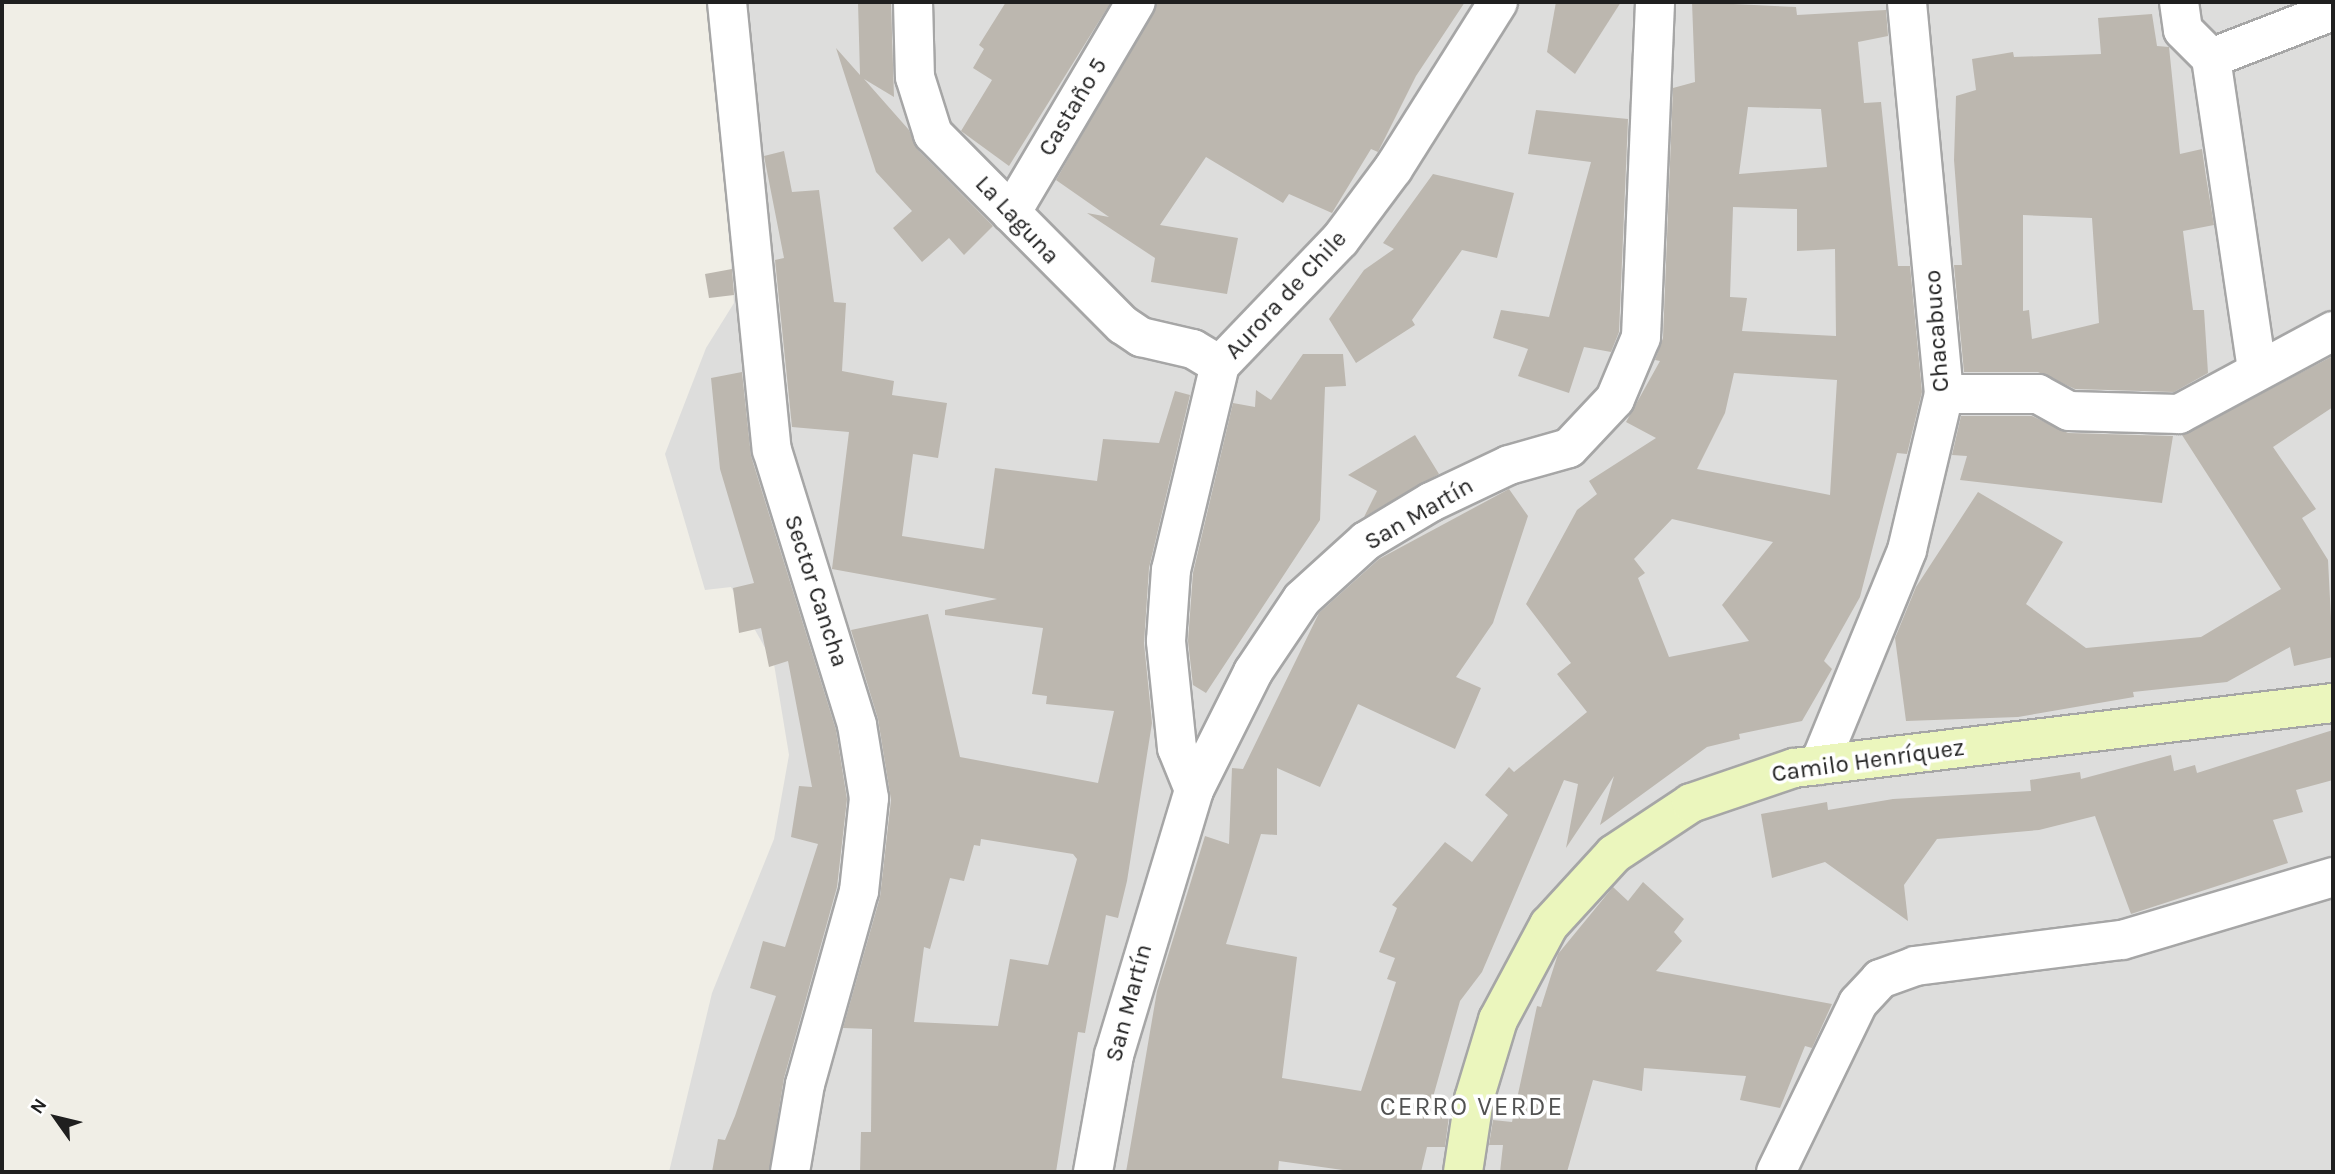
<!DOCTYPE html>
<meta charset="utf-8">
<style>
body{margin:0}
#map{position:relative;width:2335px;height:1174px;overflow:hidden;background:#f0eee6;font-family:Karla,sans-serif}
div>[style]{position:absolute}
.residential>*{inset:0;background:#dddddc}
.building>*{inset:0;background:#bcb7af}
.roads{filter:drop-shadow(2px 0 #a6a6a6) drop-shadow(-2px 0 #a6a6a6) drop-shadow(0 2px #a6a6a6) drop-shadow(0 -2px #a6a6a6)}
.street>*{height:38px;margin:-19px;padding:0 19px;transform-origin:19px;border-radius:19px;background:#fff}
.secondary>*{height:38px;margin:-19px;padding:0 19px;transform-origin:19px;border-radius:19px;background:#ebf6bd}
span{translate:-50% -50%;white-space:nowrap;text-align:center;line-height:1.15;-webkit-text-stroke:7px #fff;paint-order:stroke}
.street-label{font-size:24px;color:#1f1f1f}
.neighbourhood-label{font-size:26px;color:#525252;letter-spacing:2px}
.frame{position:absolute;inset:0;border:4px solid #1f1f1f;pointer-events:none}
.north{position:absolute;left:21px;top:1083px;width:70px;height:70px;-webkit-text-stroke:5px #fff;paint-order:stroke;rotate:304deg;font-size:19px;font-weight:700;line-height:28px;text-align:center;color:#1f1f1f}
.north::after{content:'';display:block;margin:auto;width:24px;height:32px;background:#1f1f1f;clip-path:polygon(50% 0,100% 100%,50% 72%,0 100%)}
</style>
<div id="map">
<div class="residential">
<i style="clip-path:polygon(711px 2px,2333px 2px,2333px 1172px,669px 1172px,712px 993px,774px 839px,789px 755px,774px 664px,731px 587px,705px 590px,665px 454px,706px 348px,734px 303px)"></i>
</div>
<div class="building">
<i style="clip-path:polygon(858px 2px,891px 2px,894px 97px,864px 79px,909px 130px,917px 149px,993px 226px,964px 255px,949px 238px,922px 262px,893px 228px,912px 211px,876px 172px,836px 48px,860px 75px)"></i>
<i style="clip-path:polygon(1006px 2px,1111px 2px,1009px 166px,961px 131px,992px 80px,973px 68px,984px 49px,979px 45px)"></i>
<i style="clip-path:polygon(1158px 2px,1465px 2px,1416px 76px,1378px 152px,1371px 149px,1332px 213px,1289px 194px,1283px 203px,1206px 157px,1160px 225px,1238px 238px,1227px 294px,1151px 282px,1155px 258px,1087px 213px,1109px 217px,1056px 180px)"></i>
<i style="clip-path:polygon(1556px 2px,1621px 2px,1575px 74px,1547px 52px)"></i>
<i style="clip-path:polygon(evenodd,1692px 2px,1796px 7px,1797px 15px,1886px 10px,1888px 36px,1858px 42px,1864px 103px,1881px 102px,1898px 266px,1910px 266px,1922px 392px,1907px 454px,1897px 453px,1860px 597px,1824px 661px,1832px 669px,1802px 721px,1739px 734px,1740px 739px,1707px 747px,1600px 825px,1614px 776px,1566px 848px,1578px 784px,1564px 780px,1482px 972px,1460px 1001px,1428px 1115px,1449px 1116px,1445px 1147px,1427px 1147px,1421px 1172px,1357px 1172px,1279px 1161px,1278px 1172px,1126px 1172px,1157px 991px,1205px 836px,1229px 844px,1232px 768px,1243px 769px,1319px 613px,1379px 559px,1509px 489px,1528px 516px,1493px 623px,1456px 677px,1481px 688px,1455px 749px,1358px 704px,1320px 787px,1277px 768px,1277px 835px,1261px 834px,1226px 944px,1297px 957px,1282px 1078px,1361px 1091px,1396px 982px,1387px 979px,1395px 958px,1379px 952px,1397px 908px,1392px 905px,1445px 842px,1472px 862px,1508px 815px,1485px 795px,1509px 767px,1514px 772px,1587px 712px,1557px 674px,1571px 663px,1526px 604px,1577px 510px,1597px 494px,1589px 481px,1656px 438px,1626px 422px,1660px 361px,1655px 360px,1663px 338px,1673px 88px,1695px 82px,1692px 2px,1748px 107px,1821px 109px,1827px 167px,1739px 174px,1748px 107px,1692px 2px,1733px 207px,1797px 209px,1797px 251px,1835px 249px,1836px 336px,1742px 331px,1747px 298px,1730px 297px,1733px 207px,1692px 2px,1734px 373px,1837px 380px,1830px 495px,1697px 469px,1725px 413px,1734px 373px,1692px 2px,1672px 519px,1773px 542px,1722px 605px,1749px 641px,1669px 657px,1638px 578px,1645px 573px,1634px 559px,1672px 519px)"></i>
<i style="clip-path:polygon(evenodd,2152px 14px,2157px 46px,2169px 47px,2180px 154px,2202px 149px,2206px 177px,2214px 225px,2183px 231px,2193px 310px,2204px 310px,2208px 373px,2174px 392px,2075px 389px,2038px 372px,1964px 372px,1954px 265px,1962px 265px,1954px 160px,1956px 96px,1976px 90px,1972px 59px,2013px 52px,2014px 57px,2101px 54px,2098px 18px,2152px 14px,2023px 215px,2092px 218px,2099px 323px,2032px 339px,2029px 310px,2023px 311px,2023px 215px)"></i>
<i style="clip-path:polygon(1536px 110px,1628px 119px,1619px 332px,1611px 352px,1584px 347px,1569px 393px,1518px 376px,1528px 349px,1493px 338px,1501px 310px,1549px 317px,1591px 162px,1528px 154px)"></i>
<i style="clip-path:polygon(evenodd,784px 151px,792px 192px,819px 190px,834px 302px,846px 303px,842px 371px,894px 381px,892px 395px,947px 403px,938px 458px,913px 454px,902px 536px,984px 549px,995px 468px,1097px 481px,1103px 439px,1159px 443px,1175px 391px,1190px 395px,1149px 568px,1144px 643px,1152px 723px,1127px 881px,1118px 918px,1106px 915px,1085px 1033px,1078px 1032px,1056px 1172px,860px 1172px,861px 1132px,871px 1132px,872px 1029px,843px 1028px,880px 897px,891px 800px,878px 719px,851px 630px,928px 614px,960px 757px,1098px 783px,1114px 711px,1046px 704px,1047px 696px,1032px 694px,1043px 628px,945px 615px,945px 610px,997px 599px,832px 569px,849px 432px,792px 427px,775px 260px,784px 258px,764px 156px,784px 151px,981px 839px,1073px 854px,1077px 859px,1048px 965px,1010px 959px,998px 1026px,914px 1022px,924px 947px,930px 949px,950px 878px,964px 881px,974px 845px,980px 846px,981px 839px)"></i>
<i style="clip-path:polygon(1433px 174px,1514px 193px,1497px 258px,1462px 250px,1412px 320px,1415px 325px,1356px 363px,1329px 319px,1364px 270px,1394px 249px,1383px 243px)"></i>
<i style="clip-path:polygon(732px 269px,734px 295px,709px 298px,705px 274px)"></i>
<i style="clip-path:polygon(1303px 354px,1343px 354px,1346px 386px,1325px 387px,1320px 520px,1206px 693px,1193px 685px,1188px 641px,1193px 573px,1233px 403px,1255px 407px,1256px 390px,1271px 400px)"></i>
<i style="clip-path:polygon(2333px 356px,2333px 407px,2273px 447px,2316px 509px,2302px 518px,2328px 560px,2333px 657px,2294px 666px,2290px 647px,2227px 682px,2133px 692px,2134px 697px,2018px 717px,1906px 721px,1895px 638px,1916px 587px,1978px 492px,2063px 542px,2026px 604px,2086px 648px,2201px 637px,2281px 589px,2182px 435px)"></i>
<i style="clip-path:polygon(742px 372px,751px 456px,836px 730px,847px 799px,837px 887px,784px 1078px,769px 1172px,712px 1172px,718px 1139px,725px 1140px,735px 1116px,776px 996px,750px 988px,763px 941px,785px 947px,818px 844px,791px 837px,799px 786px,812px 787px,788px 661px,769px 667px,761px 628px,739px 633px,733px 588px,754px 583px,720px 469px,711px 378px)"></i>
<i style="clip-path:polygon(1961px 416px,2032px 416px,2068px 433px,2173px 436px,2162px 503px,1960px 480px,1967px 456px,1952px 455px)"></i>
<i style="clip-path:polygon(1415px 435px,1439px 474px,1364px 517px,1377px 491px,1348px 475px)"></i>
<i style="clip-path:polygon(2333px 730px,2333px 780px,2296px 790px,2303px 812px,2273px 820px,2288px 863px,2131px 914px,2095px 816px,2039px 830px,1937px 839px,1904px 885px,1908px 921px,1825px 862px,1772px 878px,1761px 814px,1827px 802px,1828px 810px,1893px 799px,2031px 791px,2030px 780px,2080px 772px,2081px 779px,2171px 755px,2174px 771px,2195px 765px,2197px 773px)"></i>
<i style="clip-path:polygon(1643px 882px,1684px 919px,1674px 932px,1682px 941px,1656px 971px,1832px 1004px,1812px 1048px,1805px 1046px,1780px 1108px,1740px 1100px,1746px 1076px,1644px 1068px,1642px 1091px,1593px 1080px,1567px 1172px,1500px 1172px,1503px 1145px,1489px 1145px,1493px 1120px,1512px 1122px,1537px 1006px,1541px 1007px,1558px 954px,1613px 887px,1628px 901px)"></i>
</div>
<div class="roads">
<div class="street">
<i style="left:727px;top:2px;width:450px;rotate:84.3deg"></i>
<i style="left:772px;top:450px;width:288px;rotate:72.8deg"></i>
<i style="left:857px;top:725px;width:74px;rotate:80.7deg"></i>
<i style="left:869px;top:798px;width:94px;rotate:96.1deg"></i>
<i style="left:859px;top:891px;width:200px;rotate:105.6deg"></i>
<i style="left:805px;top:1084px;width:89px;rotate:99.7deg"></i>
<i style="left:913px;top:2px;width:75px;rotate:88.5deg"></i>
<i style="left:915px;top:77px;width:60px;rotate:72.5deg"></i>
<i style="left:933px;top:134px;width:269px;rotate:45.2deg"></i>
<i style="left:1123px;top:325px;width:22px;rotate:34deg"></i>
<i style="left:1141px;top:337px;width:53px;rotate:13deg"></i>
<i style="left:1193px;top:349px;width:31px;rotate:31deg"></i>
<i style="left:2179px;top:2px;width:28px;rotate:82deg"></i>
<i style="left:2183px;top:30px;width:40px;rotate:45deg"></i>
<i style="left:2211px;top:58px;width:314px;rotate:81.6deg"></i>
<i style="left:2211px;top:58px;width:131px;rotate:-21.1deg"></i>
<i style="left:1011px;top:213px;width:245px;rotate:-59.4deg"></i>
<i style="left:1944px;top:394px;width:94px"></i>
<i style="left:2038px;top:394px;width:35px;rotate:29deg"></i>
<i style="left:2069px;top:411px;width:110px;rotate:1.6deg"></i>
<i style="left:2179px;top:414px;width:175px;rotate:-28.3deg"></i>
<i style="left:1819px;top:765px;width:232px;rotate:-67.7deg"></i>
<i style="left:1907px;top:550px;width:160px;rotate:-76.7deg"></i>
<i style="left:1944px;top:394px;width:394px;rotate:-95.4deg"></i>
<i style="left:1194px;top:790px;width:45px;rotate:-112deg"></i>
<i style="left:1177px;top:748px;width:108px;rotate:-95.9deg"></i>
<i style="left:1166px;top:641px;width:71px;rotate:-86deg"></i>
<i style="left:1171px;top:570px;width:211px;rotate:-76.6deg"></i>
<i style="left:1220px;top:365px;width:173px;rotate:-46.2deg"></i>
<i style="left:1340px;top:240px;width:89px;rotate:-53.3deg"></i>
<i style="left:1393px;top:169px;width:197px;rotate:-57.8deg"></i>
<i style="left:1093px;top:1172px;width:119px;rotate:-79.8deg"></i>
<i style="left:1114px;top:1055px;width:277px;rotate:-73.2deg"></i>
<i style="left:1194px;top:790px;width:132px;rotate:-63.4deg"></i>
<i style="left:1253px;top:672px;width:88px;rotate:-56.1deg"></i>
<i style="left:1302px;top:599px;width:86px;rotate:-42.2deg"></i>
<i style="left:1366px;top:541px;width:76px;rotate:-31deg"></i>
<i style="left:1431px;top:502px;width:86px;rotate:-25.4deg"></i>
<i style="left:1509px;top:465px;width:62px;rotate:-15.8deg"></i>
<i style="left:1569px;top:448px;width:67px;rotate:-46.8deg"></i>
<i style="left:1615px;top:399px;width:67px;rotate:-67.2deg"></i>
<i style="left:1641px;top:337px;width:335px;rotate:-87.6deg"></i>
<i style="left:1776px;top:1172px;width:188px;rotate:-64.1deg"></i>
<i style="left:1858px;top:1003px;width:33px;rotate:-47deg"></i>
<i style="left:1880px;top:979px;width:37px;rotate:-20deg"></i>
<i style="left:1915px;top:966px;width:209px;rotate:-7.2deg"></i>
<i style="left:2122px;top:940px;width:220px;rotate:-16.6deg"></i>
</div>
<div class="secondary">
<i style="left:1463px;top:1172px;width:74px;rotate:-81.4deg"></i>
<i style="left:1474px;top:1099px;width:83px;rotate:-73.1deg"></i>
<i style="left:1498px;top:1020px;width:108px;rotate:-61.8deg"></i>
<i style="left:1549px;top:925px;width:96px;rotate:-47.5deg"></i>
<i style="left:1614px;top:854px;width:92px;rotate:-33.5deg"></i>
<i style="left:1691px;top:803px;width:109px;rotate:-18.8deg"></i>
<i style="left:1794px;top:768px;width:543px;rotate:-6.88deg"></i>
</div>
</div>
<div class="street-label">
<span style="left:1073px;top:107px;rotate:-59deg">Castaño 5</span>
<span style="left:1017px;top:220px;rotate:47deg">La Laguna</span>
<span style="left:1286px;top:295px;rotate:-47deg">Aurora de Chile</span>
<span style="left:1937px;top:331px;rotate:-94deg">Chacabuco</span>
<span style="left:1419px;top:514px;rotate:-30deg">San Martín</span>
<span style="left:816px;top:591px;rotate:72deg">Sector Cancha</span>
<span style="left:1868px;top:761px;rotate:-8deg">Camilo Henríquez</span>
<span style="left:1129px;top:1003px;rotate:-75deg">San Martín</span>
</div>
<div class="neighbourhood-label">
<span style="left:1472px;top:1107px">CERRO VERDE</span>
</div>
<div class="frame"></div>
<div class="north">N</div>
</div>
